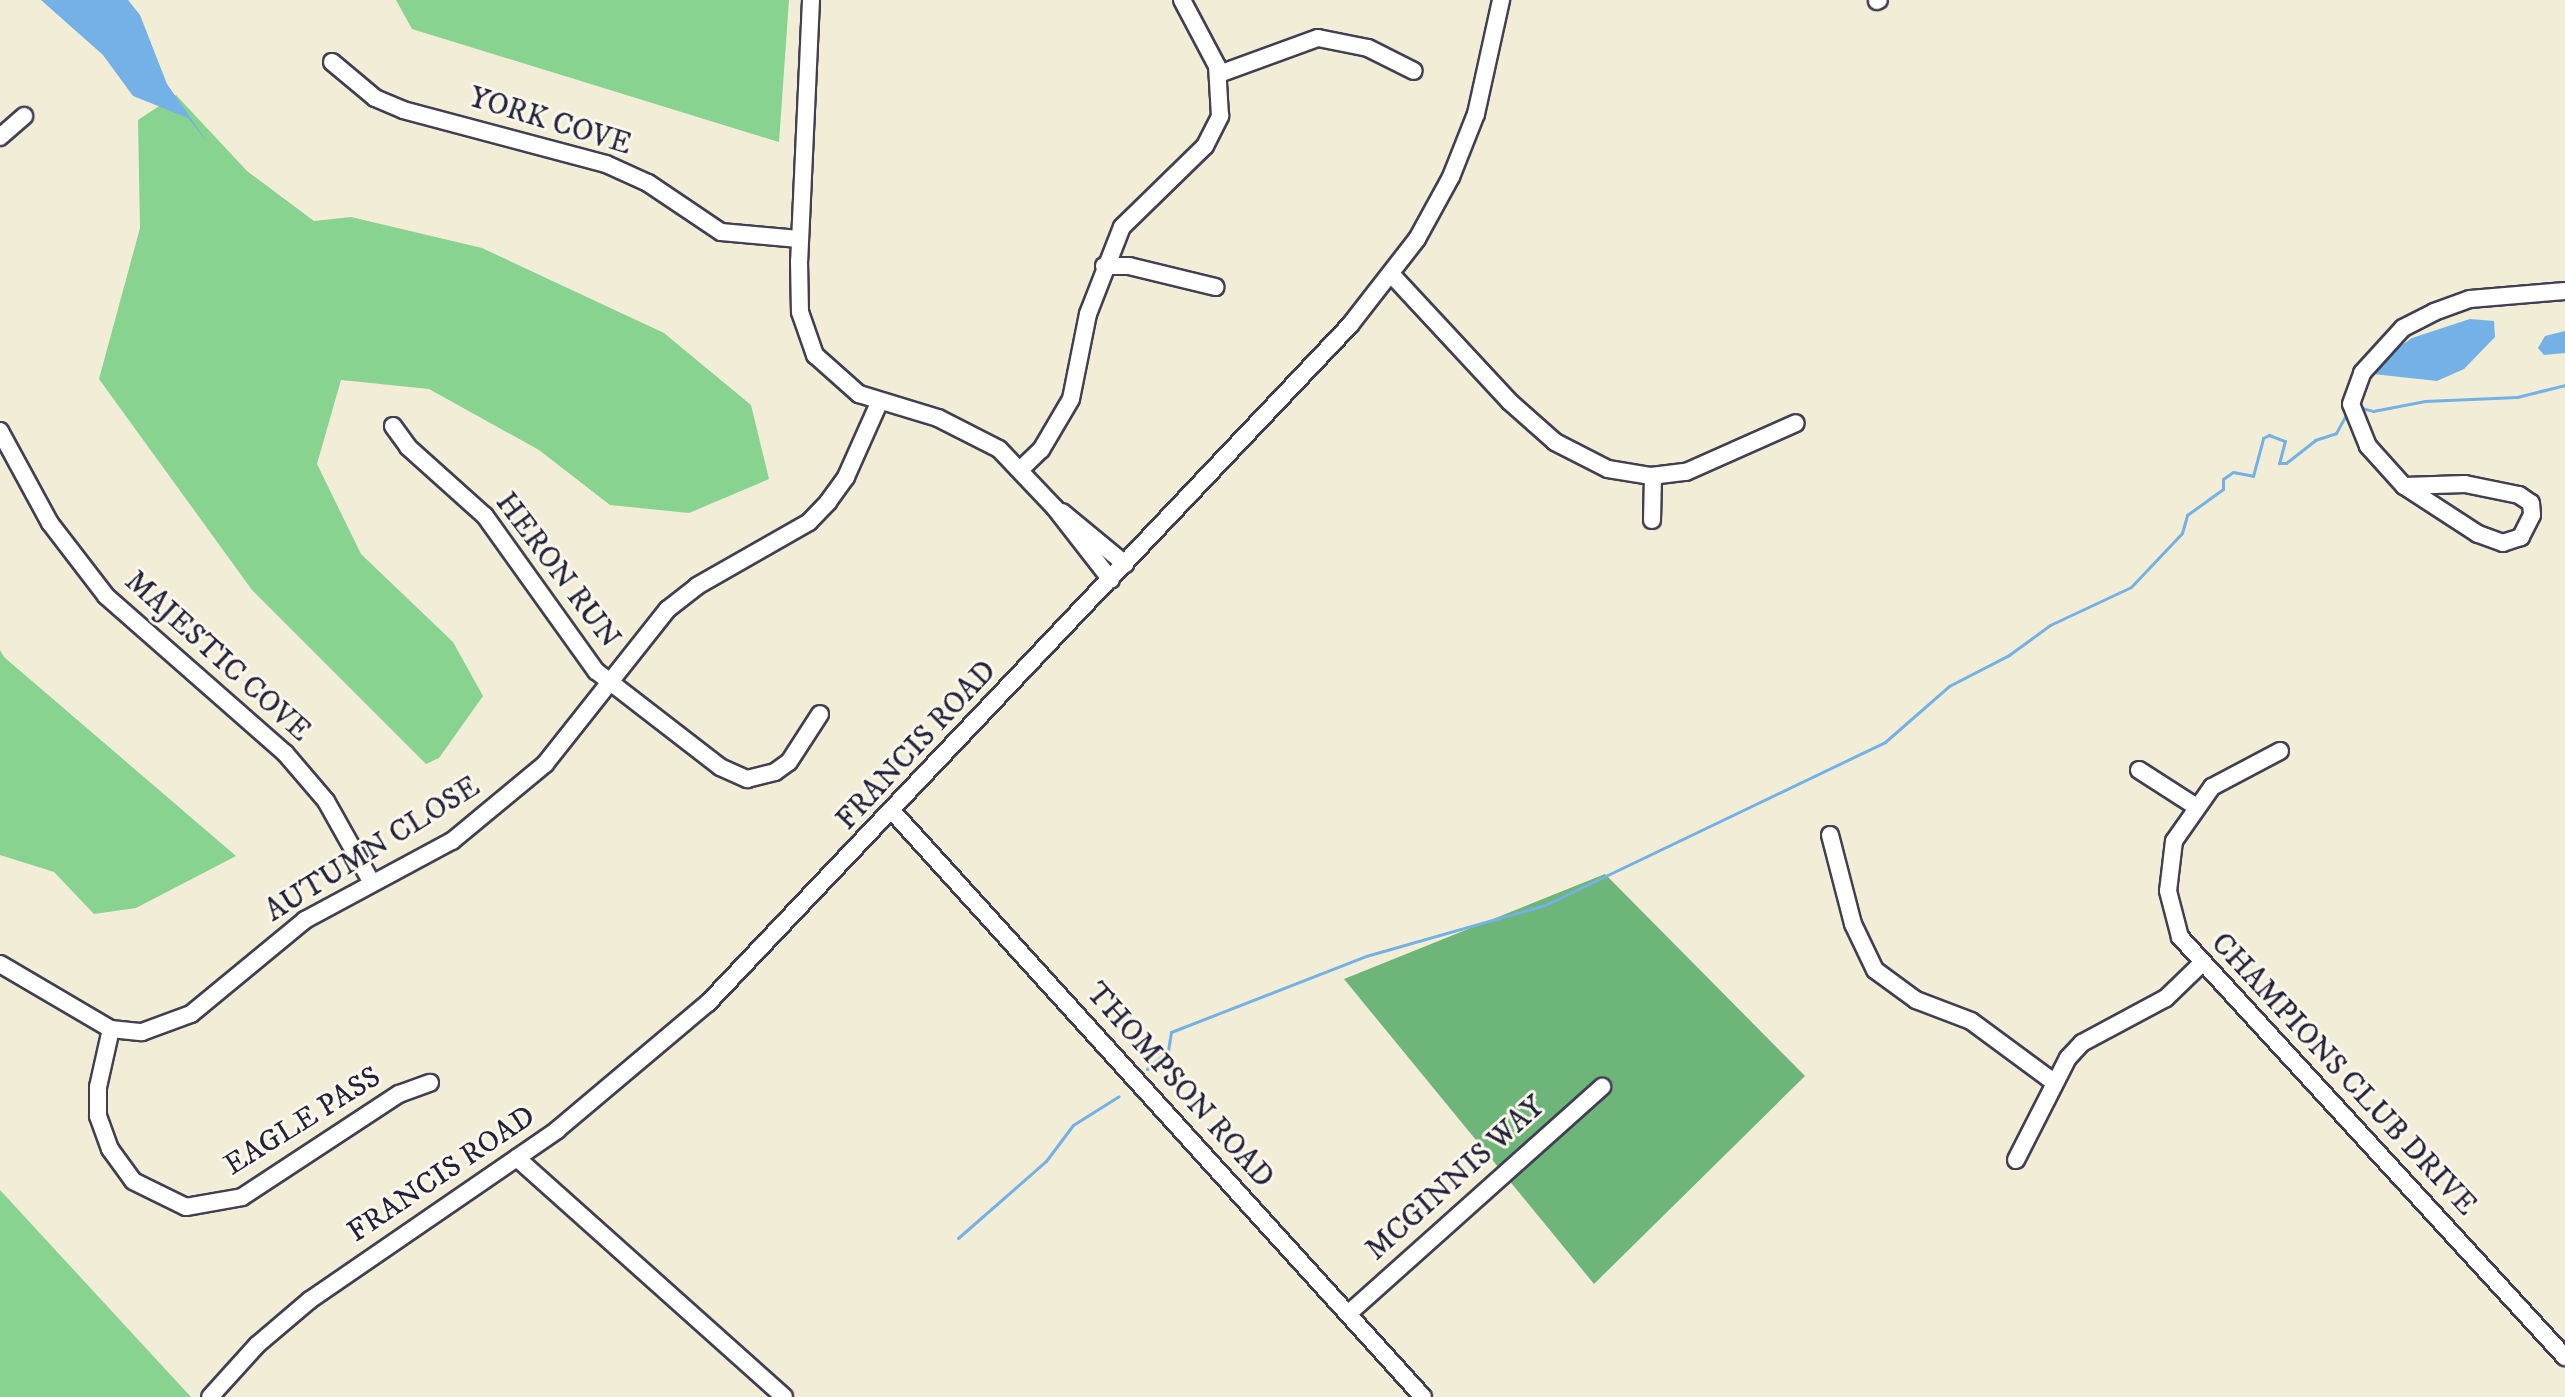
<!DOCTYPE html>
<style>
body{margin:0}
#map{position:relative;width:2565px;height:1397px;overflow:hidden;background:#f2edd7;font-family:"IM FELL DW Pica",serif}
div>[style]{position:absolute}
.green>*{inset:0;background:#88d38f}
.forest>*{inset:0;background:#6eb57a}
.water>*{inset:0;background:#74b1e6}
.stream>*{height:3px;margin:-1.5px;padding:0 1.5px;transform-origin:1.5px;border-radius:1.5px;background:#74b1e6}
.roads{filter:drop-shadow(2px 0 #414052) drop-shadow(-2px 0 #414052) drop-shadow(0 2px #414052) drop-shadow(0 -2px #414052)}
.minor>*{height:16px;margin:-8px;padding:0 8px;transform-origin:8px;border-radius:8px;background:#fff}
span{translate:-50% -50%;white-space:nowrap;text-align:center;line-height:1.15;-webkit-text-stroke:6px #fbf7ec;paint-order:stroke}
.street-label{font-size:30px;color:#22223b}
</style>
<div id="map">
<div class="green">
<i style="clip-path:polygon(396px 0,789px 0,779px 142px,412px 29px)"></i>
<i style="clip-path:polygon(176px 95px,247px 171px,314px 221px,351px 217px,482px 248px,664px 333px,751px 405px,769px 479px,689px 513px,610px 505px,539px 450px,429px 389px,341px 380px,317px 464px,361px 554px,453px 642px,483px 696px,439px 758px,426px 764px,252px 590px,99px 379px,140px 228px,138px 120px)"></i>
<i style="clip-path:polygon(0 650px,4px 657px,236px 856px,136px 908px,94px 914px,54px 872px,0 855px)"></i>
<i style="clip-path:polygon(0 1190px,191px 1397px,0 1397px)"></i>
</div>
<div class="forest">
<i style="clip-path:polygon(1605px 874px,1805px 1076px,1594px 1284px,1344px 979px)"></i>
</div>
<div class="water">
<i style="clip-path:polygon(41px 0,128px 0,140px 15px,167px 84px,208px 143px,188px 118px,133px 96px,103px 55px)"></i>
<i style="clip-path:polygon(2470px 319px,2494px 321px,2495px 337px,2464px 369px,2437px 381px,2373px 374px,2376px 363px,2412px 338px)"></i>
<i style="clip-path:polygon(2565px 331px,2565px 353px,2544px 355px,2538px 348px,2545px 336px)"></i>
</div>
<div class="stream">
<i style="left:2358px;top:407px;width:16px;rotate:15deg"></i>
<i style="left:2373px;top:411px;width:53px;rotate:-10.9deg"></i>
<i style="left:2425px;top:401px;width:92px;rotate:-2.5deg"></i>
<i style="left:2517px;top:397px;width:49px;rotate:-14deg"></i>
<i style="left:1147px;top:1069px;width:28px;rotate:-41deg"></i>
<i style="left:1168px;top:1051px;width:19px;rotate:-81deg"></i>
<i style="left:1171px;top:1032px;width:209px;rotate:-21.3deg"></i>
<i style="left:1366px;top:956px;width:186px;rotate:-15.9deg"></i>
<i style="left:1545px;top:905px;width:377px;rotate:-25.6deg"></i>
<i style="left:1885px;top:742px;width:85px;rotate:-41.2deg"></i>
<i style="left:1949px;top:686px;width:68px;rotate:-27.3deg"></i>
<i style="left:2009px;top:655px;width:51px;rotate:-36.2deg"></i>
<i style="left:2050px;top:625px;width:89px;rotate:-25.1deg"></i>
<i style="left:2131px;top:587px;width:74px;rotate:-46.6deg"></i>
<i style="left:2182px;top:533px;width:19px;rotate:-74deg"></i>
<i style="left:2187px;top:515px;width:44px;rotate:-35.8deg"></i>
<i style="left:2223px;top:489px;width:10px;rotate:-90deg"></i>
<i style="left:2223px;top:479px;width:12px;rotate:-35deg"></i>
<i style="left:2233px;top:472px;width:20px;rotate:11deg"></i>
<i style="left:2253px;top:476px;width:39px;rotate:-75deg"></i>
<i style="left:2263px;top:438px;width:7px;rotate:-27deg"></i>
<i style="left:2269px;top:435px;width:17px;rotate:21deg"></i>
<i style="left:2285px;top:441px;width:23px;rotate:105deg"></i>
<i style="left:2279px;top:463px;width:7px"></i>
<i style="left:2286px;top:463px;width:37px;rotate:-38deg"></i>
<i style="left:2315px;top:440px;width:22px;rotate:-18deg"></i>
<i style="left:2336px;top:433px;width:25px;rotate:-61deg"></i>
<i style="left:958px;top:1238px;width:117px;rotate:-41.2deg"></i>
<i style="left:1046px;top:1161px;width:45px;rotate:-53.1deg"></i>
<i style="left:1073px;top:1125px;width:54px;rotate:-32.2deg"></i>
</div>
<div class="roads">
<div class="minor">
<i style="left:811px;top:0;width:261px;rotate:92.6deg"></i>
<i style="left:799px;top:261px;width:51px;rotate:88.9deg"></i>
<i style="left:800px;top:312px;width:46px;rotate:70.8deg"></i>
<i style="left:815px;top:355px;width:59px;rotate:41.6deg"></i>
<i style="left:859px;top:394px;width:83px;rotate:16.9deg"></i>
<i style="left:938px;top:418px;width:68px;rotate:26.9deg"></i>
<i style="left:999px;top:449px;width:81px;rotate:46.5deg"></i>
<i style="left:1055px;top:508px;width:91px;rotate:52.1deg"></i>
<i style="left:1877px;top:1px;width:2px;rotate:-27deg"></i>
<i style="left:332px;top:62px;width:56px;rotate:39.9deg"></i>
<i style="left:375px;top:98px;width:30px;rotate:23deg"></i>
<i style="left:403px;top:110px;width:210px;rotate:14.9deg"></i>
<i style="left:606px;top:164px;width:46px;rotate:24.3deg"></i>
<i style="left:648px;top:183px;width:88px;rotate:33.9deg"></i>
<i style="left:721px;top:232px;width:78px;rotate:5.1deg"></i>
<i style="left:1219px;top:74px;width:105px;rotate:-20deg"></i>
<i style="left:1318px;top:38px;width:51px;rotate:11.3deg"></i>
<i style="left:1368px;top:48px;width:51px;rotate:26.6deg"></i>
<i style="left:0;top:137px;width:32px;rotate:-41deg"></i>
<i style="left:1104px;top:266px;width:25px"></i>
<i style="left:1129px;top:266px;width:89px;rotate:13.7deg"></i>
<i style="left:1392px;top:275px;width:173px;rotate:47.1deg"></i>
<i style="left:1510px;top:402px;width:60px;rotate:41.6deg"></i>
<i style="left:1555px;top:442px;width:59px;rotate:27deg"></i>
<i style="left:1608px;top:469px;width:44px;rotate:9.2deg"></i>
<i style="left:1651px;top:476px;width:35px;rotate:-7deg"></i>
<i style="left:1686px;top:472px;width:120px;rotate:-24deg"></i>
<i style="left:393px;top:426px;width:26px;rotate:54deg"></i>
<i style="left:408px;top:447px;width:103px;rotate:41.9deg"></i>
<i style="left:485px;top:516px;width:191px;rotate:54.4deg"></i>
<i style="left:596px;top:671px;width:157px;rotate:37.7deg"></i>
<i style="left:720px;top:767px;width:30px;rotate:24deg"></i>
<i style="left:747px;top:779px;width:29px;rotate:-14deg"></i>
<i style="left:775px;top:772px;width:17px;rotate:-36deg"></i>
<i style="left:789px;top:762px;width:57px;rotate:-57.1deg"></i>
<i style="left:0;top:431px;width:105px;rotate:61.5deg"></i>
<i style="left:50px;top:523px;width:92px;rotate:52.5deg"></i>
<i style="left:106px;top:596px;width:238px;rotate:41.3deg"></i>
<i style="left:285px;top:753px;width:63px;rotate:49.5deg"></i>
<i style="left:326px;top:801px;width:94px;rotate:60.7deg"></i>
<i style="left:1021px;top:469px;width:28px;rotate:-44deg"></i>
<i style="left:1041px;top:450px;width:59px;rotate:-59.5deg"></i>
<i style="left:1071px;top:399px;width:87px;rotate:-78.7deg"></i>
<i style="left:1088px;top:314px;width:93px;rotate:-68.7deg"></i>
<i style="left:1122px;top:227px;width:116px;rotate:-44.3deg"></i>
<i style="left:1205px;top:146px;width:34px;rotate:-63deg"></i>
<i style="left:1220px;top:116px;width:50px;rotate:-93.4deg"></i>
<i style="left:1217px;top:66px;width:75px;rotate:-117.9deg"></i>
<i style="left:2404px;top:486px;width:61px;rotate:-1.9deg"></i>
<i style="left:2465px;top:484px;width:55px;rotate:11.5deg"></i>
<i style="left:2519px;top:495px;width:14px;rotate:34deg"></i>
<i style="left:2531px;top:503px;width:12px;rotate:85deg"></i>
<i style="left:2532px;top:515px;width:25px;rotate:117deg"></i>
<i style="left:2521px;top:537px;width:19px;rotate:162deg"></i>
<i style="left:2503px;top:543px;width:27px;rotate:-160deg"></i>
<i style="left:2478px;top:534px;width:88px;rotate:-147deg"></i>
<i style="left:2404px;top:486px;width:54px;rotate:-132deg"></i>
<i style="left:2368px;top:446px;width:45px;rotate:-112deg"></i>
<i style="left:2351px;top:404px;width:33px;rotate:-70deg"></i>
<i style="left:2362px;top:373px;width:61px;rotate:-47.7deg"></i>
<i style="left:2403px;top:328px;width:35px;rotate:-27deg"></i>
<i style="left:2434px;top:312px;width:38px;rotate:-20deg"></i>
<i style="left:2470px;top:299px;width:95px;rotate:-4.8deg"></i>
<i style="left:1062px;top:512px;width:82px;rotate:39.5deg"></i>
<i style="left:1652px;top:520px;width:44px;rotate:-88.7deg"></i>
<i style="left:2280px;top:751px;width:77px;rotate:152.1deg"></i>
<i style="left:2212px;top:787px;width:66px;rotate:125.1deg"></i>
<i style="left:2174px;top:841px;width:50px;rotate:96.8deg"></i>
<i style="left:2168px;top:891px;width:48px;rotate:75.4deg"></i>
<i style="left:2180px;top:937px;width:570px;rotate:47.49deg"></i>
<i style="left:2139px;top:770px;width:67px;rotate:32.7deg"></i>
<i style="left:893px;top:812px;width:789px;rotate:47.82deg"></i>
<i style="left:1830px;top:835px;width:92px;rotate:75.5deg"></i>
<i style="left:1853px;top:924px;width:51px;rotate:64.4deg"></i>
<i style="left:1875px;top:970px;width:51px;rotate:36.2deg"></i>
<i style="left:1916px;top:1000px;width:59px;rotate:20.9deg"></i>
<i style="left:1971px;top:1021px;width:104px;rotate:36.4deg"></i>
<i style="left:0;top:964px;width:129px;rotate:30.4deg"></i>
<i style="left:111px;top:1029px;width:31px;rotate:6deg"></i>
<i style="left:142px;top:1032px;width:52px;rotate:-20.2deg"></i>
<i style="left:191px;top:1014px;width:148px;rotate:-39.5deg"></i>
<i style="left:305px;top:920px;width:167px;rotate:-28.3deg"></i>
<i style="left:452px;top:841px;width:121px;rotate:-39.6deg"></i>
<i style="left:545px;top:764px;width:198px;rotate:-51.6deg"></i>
<i style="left:668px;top:609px;width:37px;rotate:-38deg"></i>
<i style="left:697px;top:586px;width:129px;rotate:-29.7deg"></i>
<i style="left:809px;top:522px;width:28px;rotate:-46deg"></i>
<i style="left:828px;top:502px;width:31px;rotate:-54deg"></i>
<i style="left:846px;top:477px;width:81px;rotate:-66deg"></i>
<i style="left:111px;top:1029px;width:59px;rotate:102.6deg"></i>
<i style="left:98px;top:1087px;width:29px;rotate:90deg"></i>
<i style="left:98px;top:1116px;width:35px;rotate:70deg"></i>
<i style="left:110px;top:1149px;width:39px;rotate:54deg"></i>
<i style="left:133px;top:1181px;width:59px;rotate:26.1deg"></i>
<i style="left:186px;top:1207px;width:57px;rotate:-10.1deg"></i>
<i style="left:242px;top:1197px;width:188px;rotate:-33.3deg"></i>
<i style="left:399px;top:1094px;width:33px;rotate:-20deg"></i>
<i style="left:517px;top:1158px;width:358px;rotate:41.8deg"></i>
<i style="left:2016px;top:1160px;width:114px;rotate:-63deg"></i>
<i style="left:2068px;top:1058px;width:21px;rotate:-47deg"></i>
<i style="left:2082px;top:1043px;width:95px;rotate:-28.2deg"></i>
<i style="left:2166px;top:998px;width:47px;rotate:-44.1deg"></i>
<i style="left:1348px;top:1314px;width:341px;rotate:-41.8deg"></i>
<i style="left:210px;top:1397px;width:70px;rotate:-47.9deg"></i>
<i style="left:257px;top:1345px;width:70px;rotate:-40.3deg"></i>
<i style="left:310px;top:1300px;width:300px;rotate:-34.5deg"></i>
<i style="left:557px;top:1130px;width:197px;rotate:-40.1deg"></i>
<i style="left:708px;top:1003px;width:934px;rotate:-46.56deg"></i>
<i style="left:1350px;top:325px;width:109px;rotate:-52.1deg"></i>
<i style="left:1417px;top:239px;width:71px;rotate:-61.3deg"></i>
<i style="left:1451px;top:177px;width:68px;rotate:-68.4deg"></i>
<i style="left:1476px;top:114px;width:117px;rotate:-77.6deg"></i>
</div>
</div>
<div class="street-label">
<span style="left:550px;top:122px;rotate:17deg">YORK COVE</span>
<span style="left:557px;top:571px;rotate:53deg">HERON RUN</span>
<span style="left:217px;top:657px;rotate:42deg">MAJESTIC COVE</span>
<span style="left:917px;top:746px;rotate:-47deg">FRANCIS ROAD</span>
<span style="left:373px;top:850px;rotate:-32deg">AUTUMN CLOSE</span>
<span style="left:2343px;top:1075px;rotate:47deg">CHAMPIONS CLUB DRIVE</span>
<span style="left:1179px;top:1086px;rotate:48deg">THOMPSON ROAD</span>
<span style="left:303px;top:1122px;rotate:-32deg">EAGLE PASS</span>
<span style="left:442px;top:1175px;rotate:-34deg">FRANCIS ROAD</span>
<span style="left:1456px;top:1179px;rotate:-42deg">MCGINNIS WAY</span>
</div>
</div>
